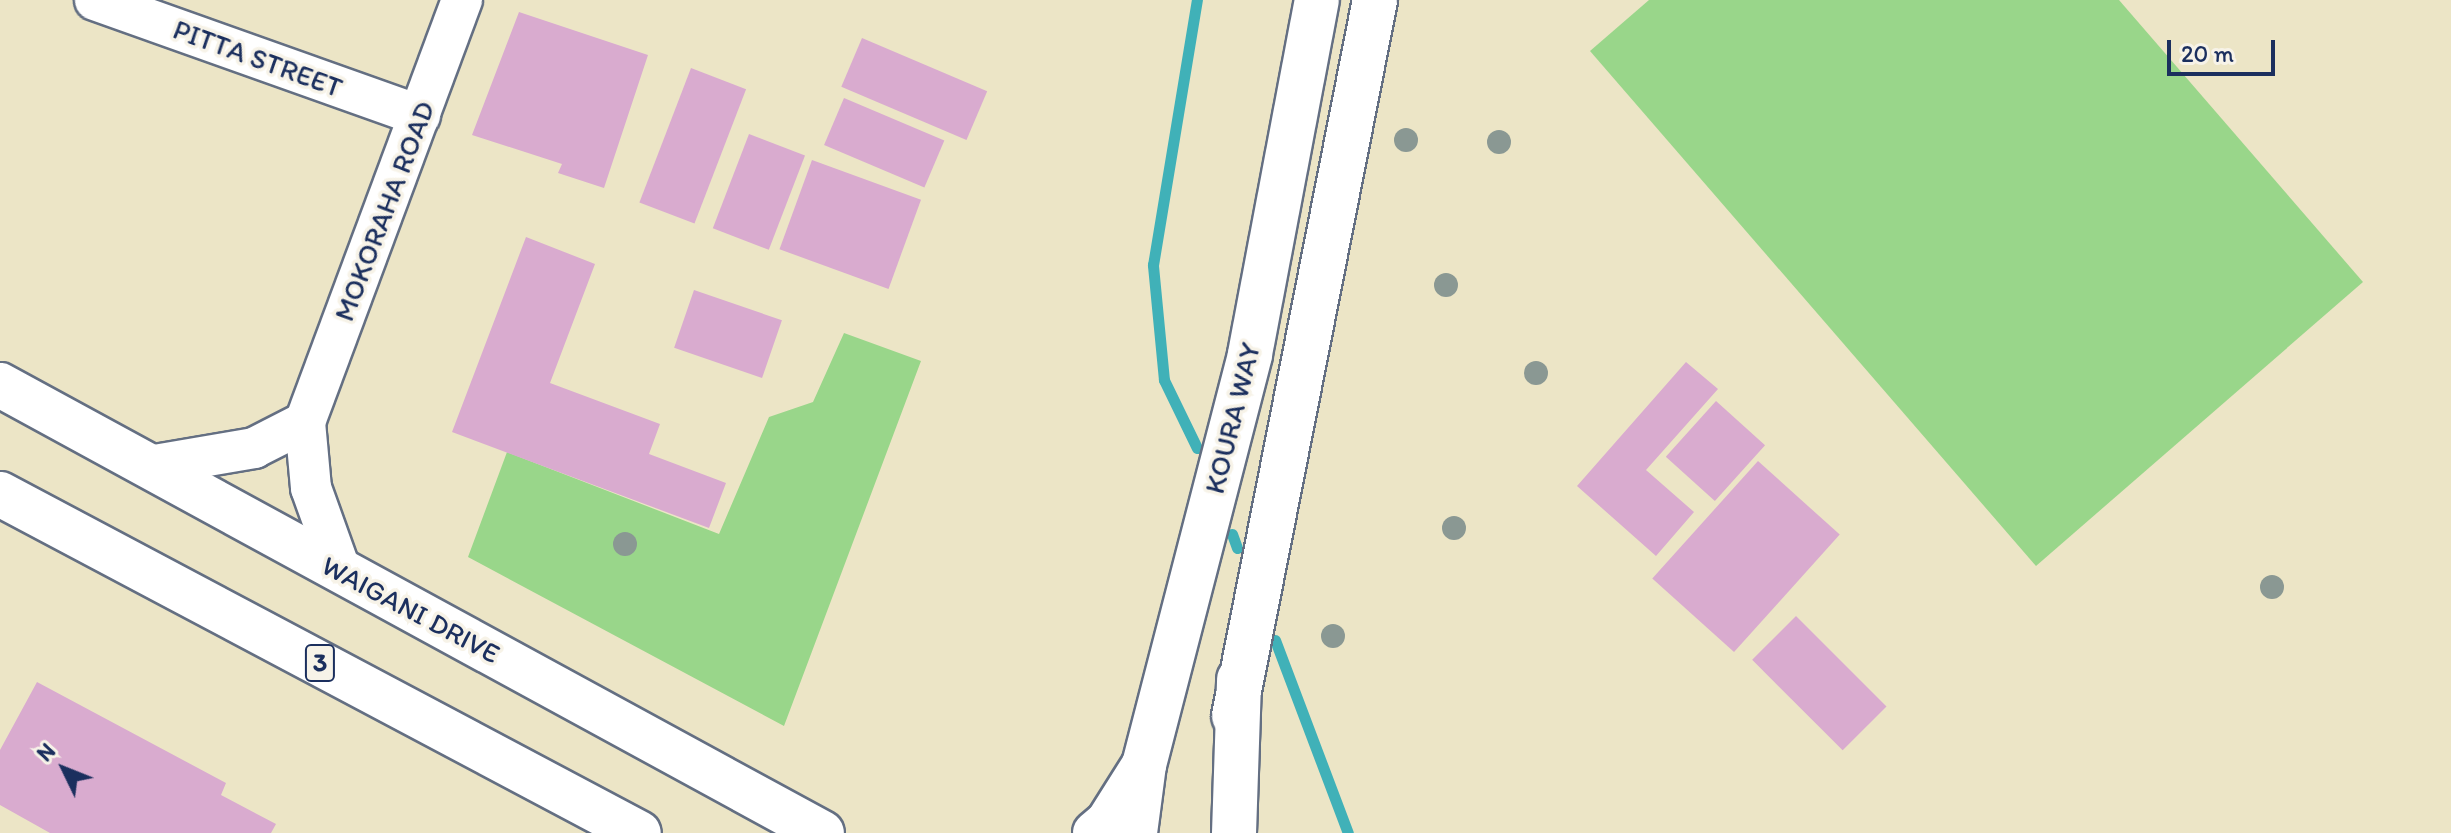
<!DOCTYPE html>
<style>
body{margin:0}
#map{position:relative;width:2451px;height:833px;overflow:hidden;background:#ece5c6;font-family:Itim,sans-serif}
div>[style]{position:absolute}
.green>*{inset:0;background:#99d68a}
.stream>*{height:11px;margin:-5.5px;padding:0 5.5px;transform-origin:5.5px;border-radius:5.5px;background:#40b1b8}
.building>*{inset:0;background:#d9abcf;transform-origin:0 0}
.roads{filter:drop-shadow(2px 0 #646f82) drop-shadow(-2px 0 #646f82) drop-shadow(0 2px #646f82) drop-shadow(0 -2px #646f82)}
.street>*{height:40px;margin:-20px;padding:0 20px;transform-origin:20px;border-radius:20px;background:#fff}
.secondary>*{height:44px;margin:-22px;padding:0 22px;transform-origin:22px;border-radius:22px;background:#fff}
.highway>*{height:44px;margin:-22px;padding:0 22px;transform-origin:22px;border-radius:22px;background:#fff}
.trees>*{width:24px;height:24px;margin:-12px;border-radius:50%;background:#8a9893}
span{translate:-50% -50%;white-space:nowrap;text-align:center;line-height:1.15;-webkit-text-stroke:7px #f7f3e8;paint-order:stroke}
.shield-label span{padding:2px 6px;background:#f7f3e8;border:2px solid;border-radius:6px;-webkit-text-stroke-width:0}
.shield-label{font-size:26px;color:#1b2f5e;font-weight:700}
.street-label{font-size:28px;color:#1b2f5e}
.north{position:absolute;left:24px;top:729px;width:80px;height:80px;-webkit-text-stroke:6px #f7f3e8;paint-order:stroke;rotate:313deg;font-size:22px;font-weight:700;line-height:32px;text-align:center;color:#1b2f5e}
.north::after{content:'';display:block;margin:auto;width:28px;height:36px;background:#1b2f5e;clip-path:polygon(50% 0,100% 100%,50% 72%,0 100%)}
.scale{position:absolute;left:2167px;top:40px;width:108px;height:36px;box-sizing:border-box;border:4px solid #1b2f5e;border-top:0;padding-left:10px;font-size:24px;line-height:28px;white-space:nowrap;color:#1b2f5e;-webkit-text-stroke:6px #f7f3e8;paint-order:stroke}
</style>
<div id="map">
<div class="green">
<i style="clip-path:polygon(1649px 0,2119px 0,2363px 282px,2036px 566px,1590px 51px)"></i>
<i style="clip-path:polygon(844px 333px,921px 361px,784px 726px,468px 557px,507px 452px,719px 534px,769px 417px,813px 402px)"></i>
</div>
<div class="stream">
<i style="left:1197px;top:448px;width:76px;rotate:-115.9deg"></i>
<i style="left:1164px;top:380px;width:116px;rotate:-95.5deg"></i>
<i style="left:1153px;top:265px;width:269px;rotate:-80.6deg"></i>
<i style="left:1232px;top:534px;width:15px;rotate:70deg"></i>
<i style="left:1275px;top:640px;width:206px;rotate:69.3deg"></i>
</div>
<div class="building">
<i style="clip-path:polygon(519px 12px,648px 55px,604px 188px,558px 173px,562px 164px,472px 135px)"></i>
<i style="left:862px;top:38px;width:136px;height:53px;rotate:23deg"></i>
<i style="left:691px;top:68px;width:59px;height:144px;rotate:21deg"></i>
<i style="left:844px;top:98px;width:109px;height:51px;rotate:23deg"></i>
<i style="left:749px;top:134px;width:60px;height:101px;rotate:21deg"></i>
<i style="left:812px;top:160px;width:116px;height:95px;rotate:20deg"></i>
<i style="clip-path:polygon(526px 237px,595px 264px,550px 383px,660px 424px,649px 454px,726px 483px,709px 528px,452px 432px)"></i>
<i style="left:694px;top:290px;width:93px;height:61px;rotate:19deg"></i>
<i style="clip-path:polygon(1686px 362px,1718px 389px,1646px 470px,1694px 512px,1656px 556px,1577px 486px)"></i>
<i style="left:1716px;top:401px;width:66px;height:75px;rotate:42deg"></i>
<i style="left:1758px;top:461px;width:110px;height:158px;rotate:42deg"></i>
<i style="left:1796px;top:616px;width:128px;height:62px;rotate:45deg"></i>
<i style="clip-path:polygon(37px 682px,226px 783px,221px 795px,276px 824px,271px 833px,50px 833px,0 805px,0 750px)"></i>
</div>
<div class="roads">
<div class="street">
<i style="left:95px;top:0;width:345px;rotate:19.6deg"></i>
<i style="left:149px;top:466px;width:107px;rotate:-9.7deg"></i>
<i style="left:254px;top:448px;width:57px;rotate:-27deg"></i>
<i style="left:340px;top:569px;width:86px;rotate:-109.7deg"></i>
<i style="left:311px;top:488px;width:66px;rotate:-95.2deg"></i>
<i style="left:305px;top:422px;width:450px;rotate:-69.6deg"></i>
</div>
<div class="secondary">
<i style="left:1234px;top:716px;width:730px;rotate:-78.86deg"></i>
<i style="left:1135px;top:833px;width:69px;rotate:-82.5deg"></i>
<i style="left:1144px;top:765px;width:424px;rotate:-75.5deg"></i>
<i style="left:1250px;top:354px;width:360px;rotate:-79.3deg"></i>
</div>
<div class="highway">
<i style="left:0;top:385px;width:936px;rotate:28.59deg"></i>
<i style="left:0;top:494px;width:723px;rotate:27.95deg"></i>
<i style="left:1095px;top:833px;width:17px;rotate:-40deg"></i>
<i style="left:1108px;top:822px;width:67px;rotate:-57.7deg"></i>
<i style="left:1234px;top:833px;width:154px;rotate:-88.1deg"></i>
</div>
</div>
<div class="trees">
<i style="left:1406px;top:140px"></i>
<i style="left:1499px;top:142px"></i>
<i style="left:1446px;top:285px"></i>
<i style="left:1536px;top:373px"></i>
<i style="left:1454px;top:528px"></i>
<i style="left:625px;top:544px"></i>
<i style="left:2272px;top:587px"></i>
<i style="left:1333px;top:636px"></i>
</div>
<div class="shield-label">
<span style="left:320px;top:663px">3</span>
</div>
<div class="street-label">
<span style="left:258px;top:58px;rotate:20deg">PITTA STREET</span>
<span style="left:384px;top:211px;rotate:-69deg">MOKORAHA ROAD</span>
<span style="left:1232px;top:418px;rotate:-76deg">KOURA WAY</span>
<span style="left:411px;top:609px;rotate:28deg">WAIGANI DRIVE</span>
</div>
<div class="north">N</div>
<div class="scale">20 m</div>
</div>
